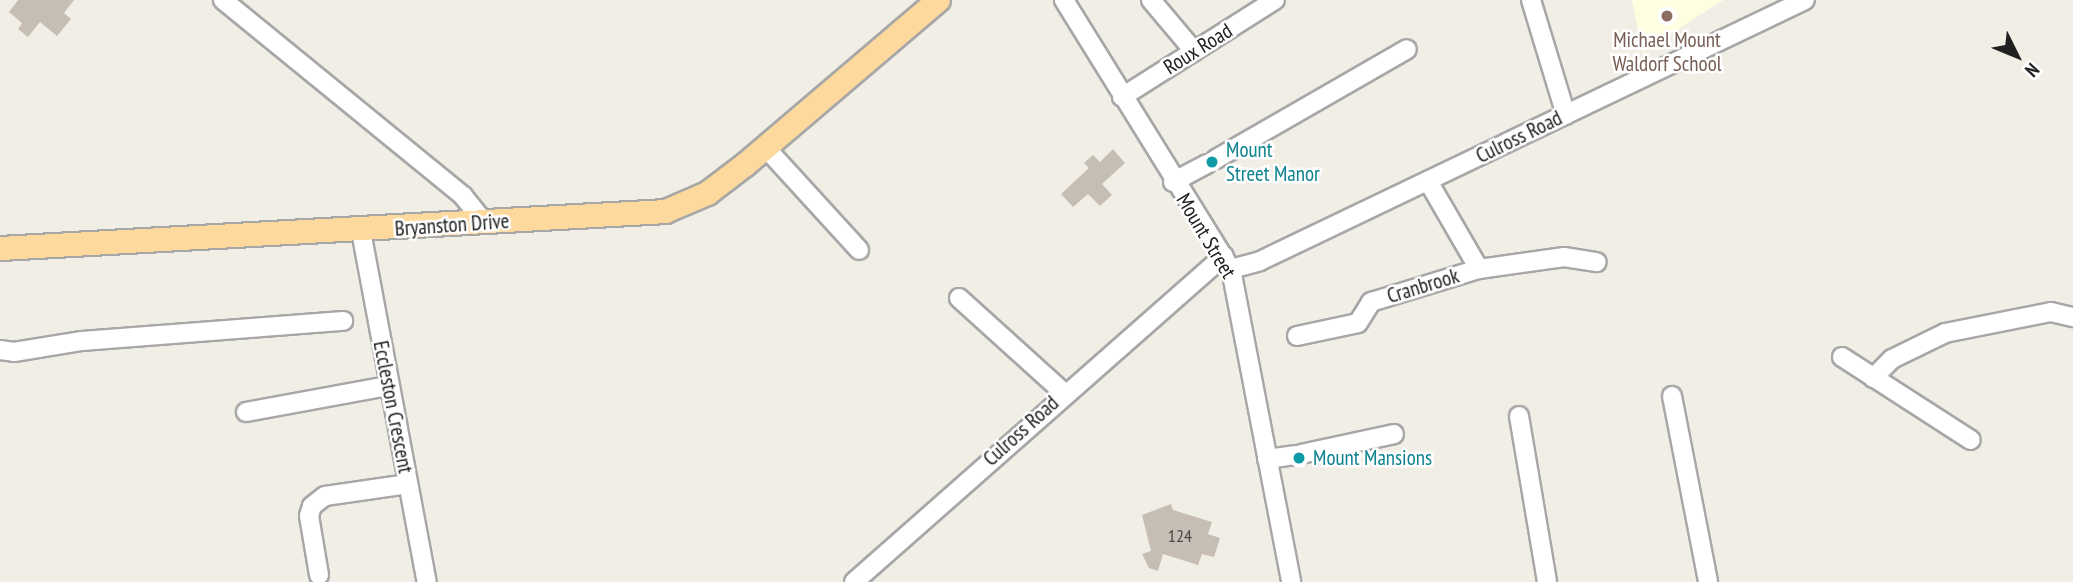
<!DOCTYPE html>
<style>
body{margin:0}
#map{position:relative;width:2073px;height:582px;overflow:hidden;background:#f1eee6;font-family:"PT Sans Narrow",sans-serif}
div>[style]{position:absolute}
.education>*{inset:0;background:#feffe1}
.building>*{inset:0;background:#c6beb5}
.roads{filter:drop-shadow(2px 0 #a7a7a7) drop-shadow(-2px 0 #a7a7a7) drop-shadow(0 2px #a7a7a7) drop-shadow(0 -2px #a7a7a7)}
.minor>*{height:18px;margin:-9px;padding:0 9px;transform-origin:9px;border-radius:9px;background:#fff}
.major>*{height:23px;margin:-11.5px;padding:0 11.5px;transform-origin:11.5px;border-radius:11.5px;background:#fed99e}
.dots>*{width:19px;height:19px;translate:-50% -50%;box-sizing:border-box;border:4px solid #fff;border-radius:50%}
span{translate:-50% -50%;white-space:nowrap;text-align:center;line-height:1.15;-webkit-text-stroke:5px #fff;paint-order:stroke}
.number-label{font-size:18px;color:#4a4845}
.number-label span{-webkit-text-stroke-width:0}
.education-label{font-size:21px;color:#785e54}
.street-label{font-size:21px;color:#202020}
.culture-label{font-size:21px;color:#0d838f}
.left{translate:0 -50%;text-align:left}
.north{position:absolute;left:1982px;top:21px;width:70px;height:70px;-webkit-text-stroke:5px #fff;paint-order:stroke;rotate:133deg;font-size:19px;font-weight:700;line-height:28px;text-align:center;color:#202020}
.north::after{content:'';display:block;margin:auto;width:24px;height:32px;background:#202020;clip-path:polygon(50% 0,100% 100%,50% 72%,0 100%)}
</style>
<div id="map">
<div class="education">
<i style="clip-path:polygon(1632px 0,1723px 0,1643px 52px)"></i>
</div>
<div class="building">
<i style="clip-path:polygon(18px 0,74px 0,64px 13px,71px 19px,57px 36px,40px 22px,28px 37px,18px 29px,22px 23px,9px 12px)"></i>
<i style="clip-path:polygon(1113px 149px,1125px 163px,1102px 184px,1112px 195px,1100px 206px,1088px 194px,1073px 207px,1061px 194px,1089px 168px,1084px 163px,1093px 155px,1100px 162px)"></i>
<i style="clip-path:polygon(1171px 504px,1173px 510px,1212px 522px,1208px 534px,1220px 538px,1214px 557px,1202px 554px,1198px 565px,1163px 554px,1158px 571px,1149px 568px,1142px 554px,1151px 551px,1142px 515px)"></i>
</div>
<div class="roads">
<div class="minor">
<i style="left:223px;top:0;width:310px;rotate:39.2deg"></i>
<i style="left:463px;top:196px;width:35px;rotate:51deg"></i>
<i style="left:1064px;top:0;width:317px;rotate:58.2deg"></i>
<i style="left:1231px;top:269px;width:319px;rotate:79.1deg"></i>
<i style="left:1151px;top:0;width:67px;rotate:49.9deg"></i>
<i style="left:1531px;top:0;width:120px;rotate:73.1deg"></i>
<i style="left:1122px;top:97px;width:181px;rotate:-32.4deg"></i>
<i style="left:766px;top:148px;width:138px;rotate:47.6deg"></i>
<i style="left:1216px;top:159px;width:220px;rotate:-29.9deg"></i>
<i style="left:1173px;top:182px;width:38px;rotate:-28deg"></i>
<i style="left:361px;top:231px;width:357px;rotate:79.4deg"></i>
<i style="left:1231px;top:269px;width:30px;rotate:-15deg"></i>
<i style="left:1260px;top:261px;width:604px;rotate:-25.59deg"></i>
<i style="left:1479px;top:269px;width:86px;rotate:-8deg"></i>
<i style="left:1564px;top:257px;width:33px;rotate:9deg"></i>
<i style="left:959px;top:298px;width:142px;rotate:42.1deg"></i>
<i style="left:1297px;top:336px;width:62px;rotate:-12deg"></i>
<i style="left:1358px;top:323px;width:25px;rotate:-58deg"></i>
<i style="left:1371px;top:302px;width:113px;rotate:-17deg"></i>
<i style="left:1479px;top:269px;width:102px;rotate:-120.1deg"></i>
<i style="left:0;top:350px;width:14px;rotate:8deg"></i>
<i style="left:14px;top:352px;width:69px;rotate:-9.2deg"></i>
<i style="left:82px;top:341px;width:262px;rotate:-4.4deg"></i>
<i style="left:1842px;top:357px;width:153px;rotate:32.8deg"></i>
<i style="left:1873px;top:378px;width:27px;rotate:-45deg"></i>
<i style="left:1892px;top:359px;width:59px;rotate:-26.1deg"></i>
<i style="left:1945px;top:333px;width:108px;rotate:-11.2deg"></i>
<i style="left:2051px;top:312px;width:23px;rotate:13deg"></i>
<i style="left:1672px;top:396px;width:189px;rotate:79deg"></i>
<i style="left:246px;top:412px;width:144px;rotate:-10.4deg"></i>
<i style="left:1519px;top:416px;width:168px;rotate:80.4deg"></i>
<i style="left:1301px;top:454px;width:95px;rotate:-12.1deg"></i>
<i style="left:1267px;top:459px;width:28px;rotate:-8deg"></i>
<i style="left:319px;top:575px;width:60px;rotate:-99.6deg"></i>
<i style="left:309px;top:516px;width:10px;rotate:-73deg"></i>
<i style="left:312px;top:506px;width:16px;rotate:-38deg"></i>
<i style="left:325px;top:496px;width:84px;rotate:-8.2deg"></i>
<i style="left:854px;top:582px;width:493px;rotate:-41.4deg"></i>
</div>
<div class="major">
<i style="left:0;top:248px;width:666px;rotate:-3.18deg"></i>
<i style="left:665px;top:211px;width:46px;rotate:-23.2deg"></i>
<i style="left:707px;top:193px;width:48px;rotate:-37.3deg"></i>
<i style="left:745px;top:164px;width:253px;rotate:-40.4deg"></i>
</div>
</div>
<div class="dots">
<i style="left:1667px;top:16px;background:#8d6e63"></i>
<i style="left:1212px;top:162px;background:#0f9aa8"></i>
<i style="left:1299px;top:458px;background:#0f9aa8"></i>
</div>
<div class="number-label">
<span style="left:1180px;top:536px">124</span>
</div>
<div class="education-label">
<span style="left:1667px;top:52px">Michael Mount<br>Waldorf School</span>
</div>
<div class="street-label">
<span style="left:1198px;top:49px;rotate:-32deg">Roux Road</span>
<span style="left:1519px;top:137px;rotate:-26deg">Culross Road</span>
<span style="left:452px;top:225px;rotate:-4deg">Bryanston Drive</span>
<span style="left:1206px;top:236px;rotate:59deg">Mount Street</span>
<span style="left:1423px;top:286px;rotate:-17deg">Cranbrook</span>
<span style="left:393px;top:407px;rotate:79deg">Eccleston Crescent</span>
<span style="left:1021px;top:431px;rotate:-42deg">Culross Road</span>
</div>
<div class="culture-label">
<span class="left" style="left:1226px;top:162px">Mount<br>Street Manor</span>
<span class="left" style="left:1313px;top:458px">Mount Mansions</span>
</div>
<div class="north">N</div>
</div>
